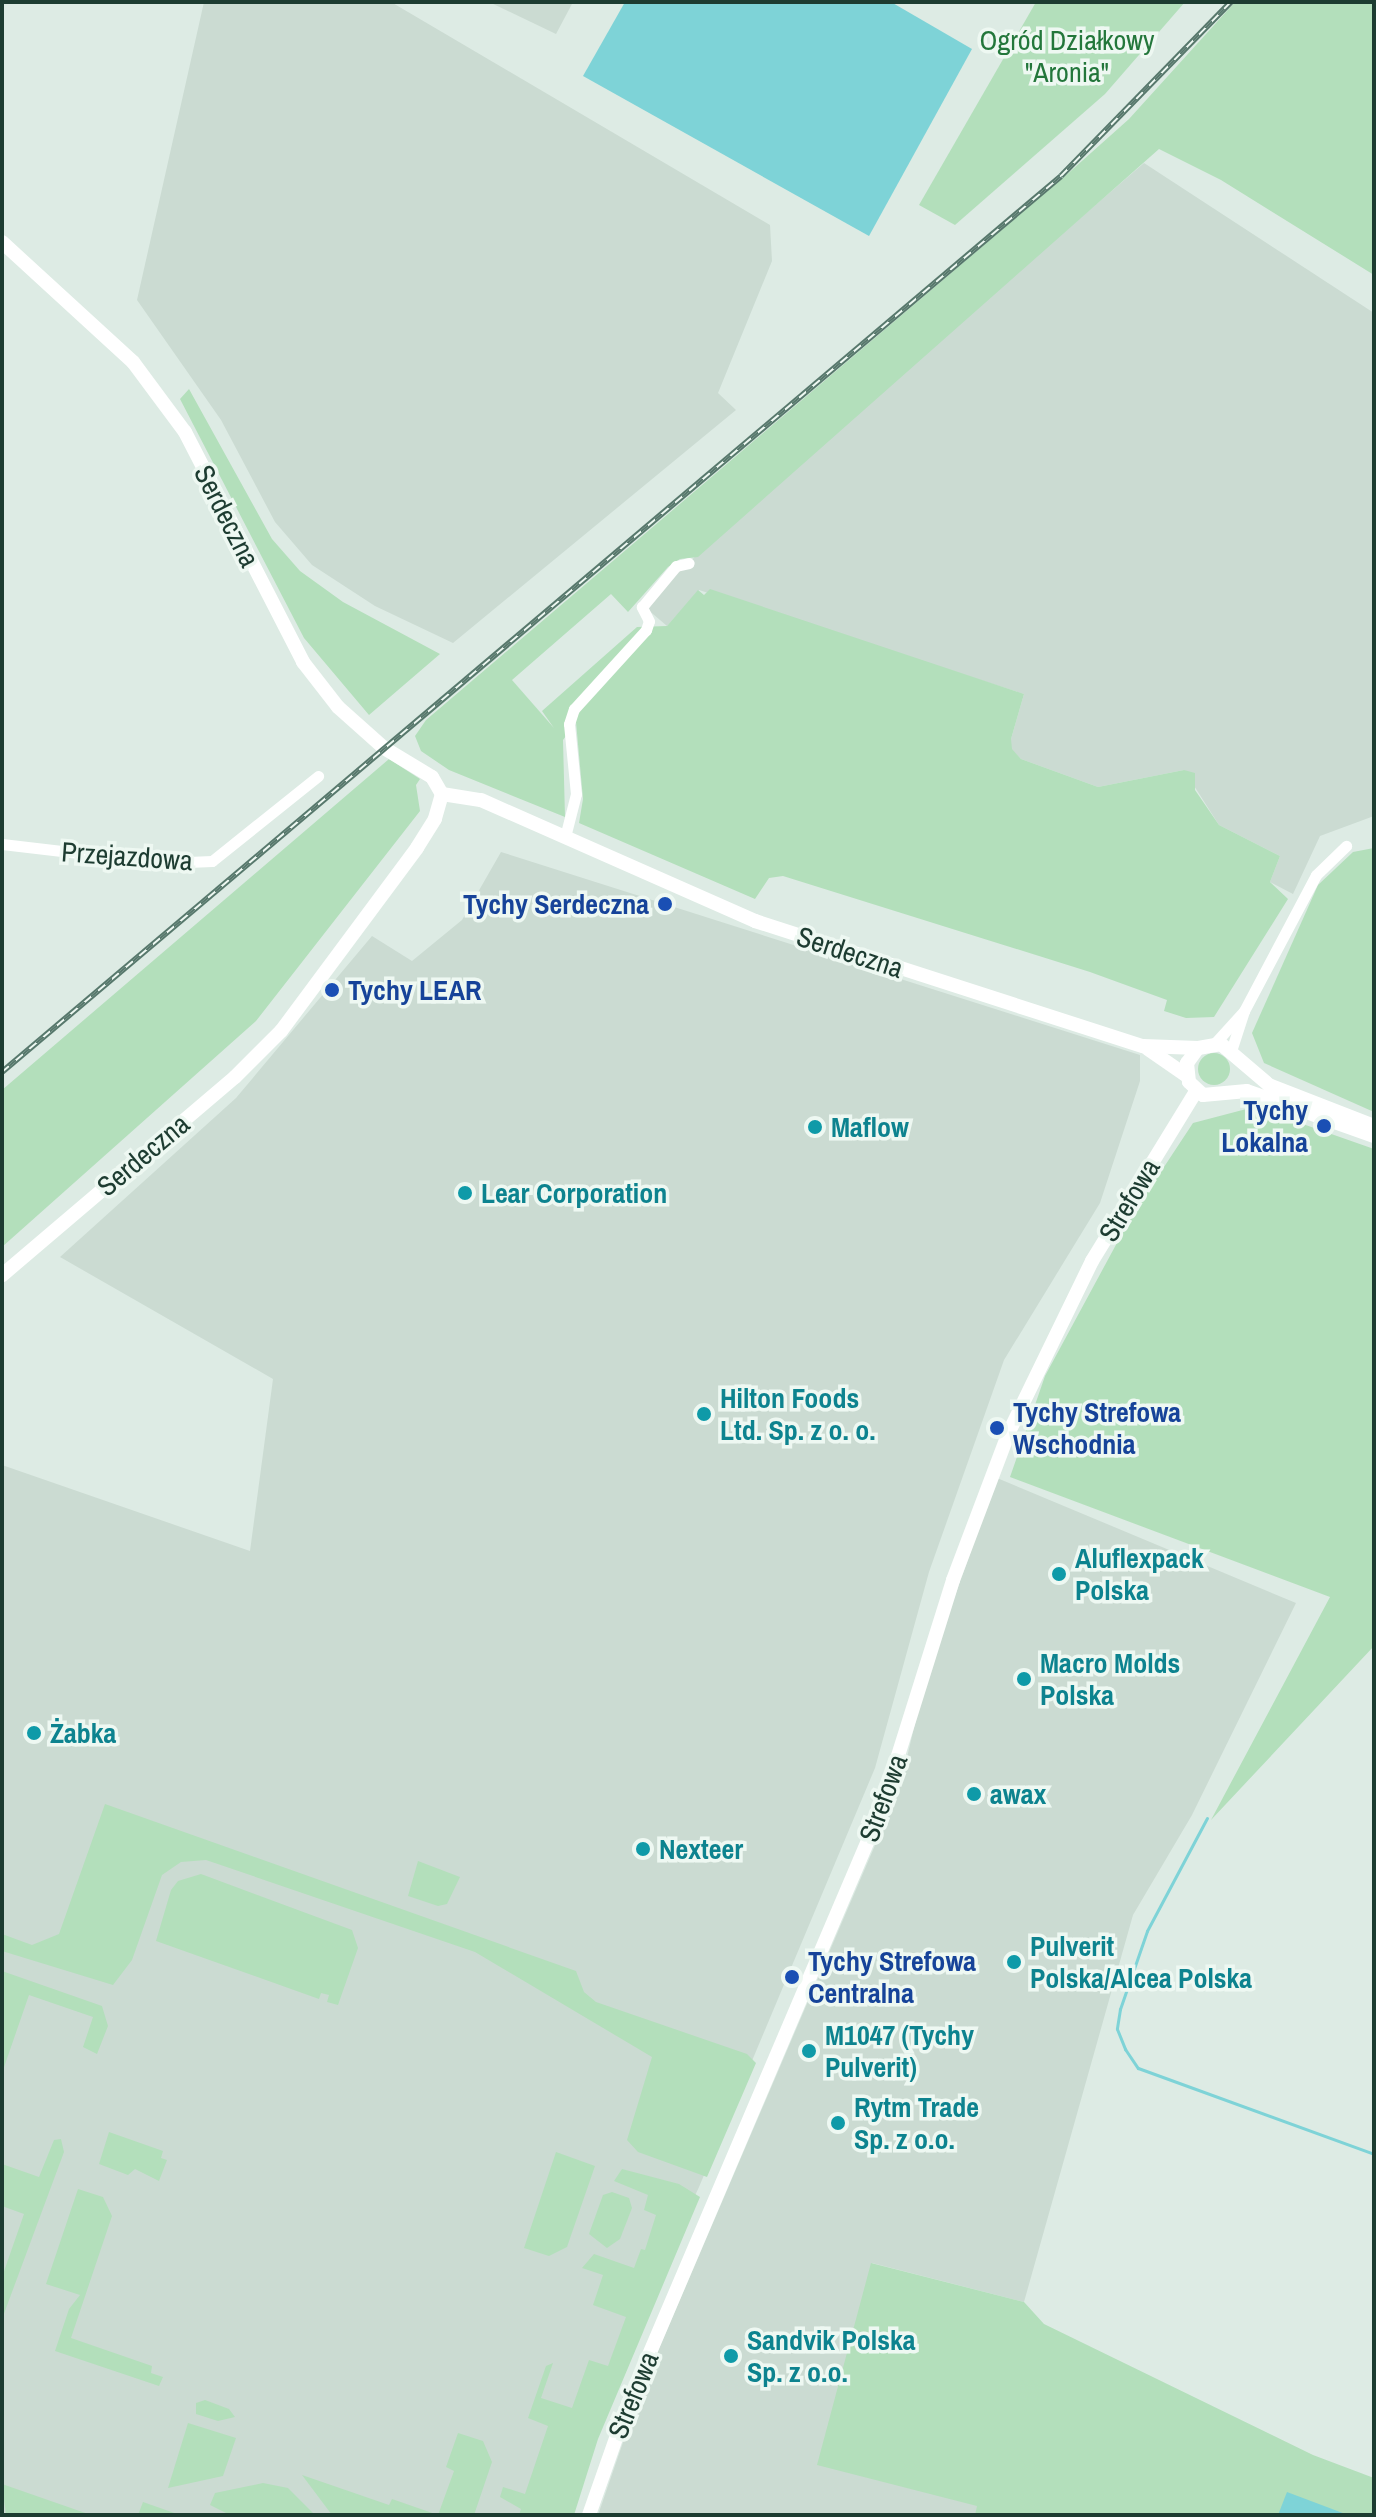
<!DOCTYPE html>
<meta charset="utf-8">
<style>
body{margin:0}
#map{position:relative;width:1376px;height:2517px;overflow:hidden;background:#ddebe4;font-family:"Archivo Narrow",sans-serif}
div>[style]{position:absolute}
.built>*{inset:0;background:#cbdbd2}
.green>*{inset:0;background:#b3dfbb}
.round{border-radius:50%}
.water>*{inset:0;background:#7ed3d7}
.stream>*{height:3px;margin:-1.5px;padding:0 1.5px;transform-origin:1.5px;border-radius:1.5px;background:#7ed3d7}
.minor>*{height:11px;margin:-5.5px;padding:0 5.5px;transform-origin:5.5px;border-radius:5.5px;background:#fff}
.tertiary>*{height:14px;margin:-7px;padding:0 7px;transform-origin:7px;border-radius:7px;background:#fff}
.rail>*{height:6px;margin-top:-3px;transform-origin:0;background:repeating-linear-gradient(90deg,#eef8f2 0 9px,#57786c 0 18px);box-sizing:border-box;border-block:2px solid #57786c}
.dots>*{width:22px;height:22px;translate:-50% -50%;box-sizing:border-box;border:4px solid #eef8f2;border-radius:50%}
span{translate:-50% -50%;white-space:nowrap;text-align:center;line-height:1.15;-webkit-text-stroke:7px #eef8f2;paint-order:stroke}
.park-label{font-size:28px;color:#23773b}
.street-label{font-size:28px;color:#1d3c31}
.transit-label{font-size:28px;color:#164399;font-weight:700}
.right{translate:-100% -50%;text-align:right}
.left{translate:0 -50%;text-align:left}
.culture-label{font-size:28px;color:#0d838f;font-weight:700}
.frame{position:absolute;inset:0;border:4px solid #1d3c31;pointer-events:none}
</style>
<div id="map">
<div class="built">
<i style="clip-path:polygon(204px 2px,391px 2px,770px 225px,772px 261px,718px 393px,736px 410px,453px 643px,375px 606px,312px 565px,275px 522px,221px 420px,137px 300px)"></i>
<i style="clip-path:polygon(489px 2px,573px 2px,556px 34px)"></i>
<i style="clip-path:polygon(1144px 163px,1374px 313px,1374px 816px,1320px 836px,1293px 894px,1270px 882px,1280px 856px,1219px 825px,1184px 770px,1098px 787px,1021px 759px,1011px 749px,1011px 739px,1024px 694px,699px 590px,667px 626px,646px 608px,678px 572px,840px 426px)"></i>
<i style="clip-path:polygon(501px 852px,1140px 1055px,1140px 1081px,1100px 1203px,1004px 1360px,929px 1572px,875px 1768px,699px 2187px,547px 2515px,2px 2515px,2px 1465px,250px 1551px,273px 1379px,60px 1257px,236px 1098px,372px 936px,412px 961px,462px 920px)"></i>
<i style="clip-path:polygon(997px 1478px,1296px 1603px,1192px 1815px,1133px 1915px,1024px 2302px,872px 2263px,978px 2506px,975px 2515px,598px 2515px,640px 2393px,900px 1787px,926px 1677px)"></i>
</div>
<div class="green">
<i style="clip-path:polygon(1036px 2px,1185px 2px,1105px 94px,955px 225px,919px 205px)"></i>
<i style="clip-path:polygon(1235px 2px,1374px 2px,1374px 275px,1221px 180px,1159px 149px,698px 557px,680px 559px,668px 567px,628px 612px,611px 594px,512px 680px,554px 728px,542px 711px,637px 627px,667px 626px,698px 590px,704px 595px,710px 589px,1024px 694px,1011px 739px,1012px 749px,1021px 759px,1098px 787px,1184px 770px,1195px 773px,1195px 790px,1219px 825px,1280px 856px,1270px 882px,1288px 899px,1214px 1017px,1186px 1018px,1164px 1011px,1167px 1000px,1090px 972px,783px 876px,769px 878px,755px 899px,579px 823px,583px 799px,576px 722px,563px 740px,565px 817px,449px 770px,421px 751px,415px 736px,426px 720px,1064px 177px,1129px 119px)"></i>
<i style="clip-path:polygon(189px 389px,272px 539px,300px 571px,343px 602px,440px 654px,369px 715px,304px 638px,180px 399px)"></i>
<i style="clip-path:polygon(389px 759px,420px 779px,416px 785px,420px 811px,256px 1021px,2px 1247px,2px 1090px)"></i>
<i style="clip-path:polygon(1374px 848px,1374px 1112px,1264px 1063px,1252px 1033px,1318px 885px,1353px 852px)"></i>
<i class="round" style="left:1198px;top:1053px;width:32px;height:32px"></i>
<i style="clip-path:polygon(1254px 1107px,1374px 1149px,1374px 1646px,1211px 1820px,1330px 1597px,1010px 1477px,1045px 1376px,1131px 1217px,1193px 1123px)"></i>
<i style="clip-path:polygon(105px 1804px,576px 1971px,584px 1992px,596px 2002px,747px 2054px,756px 2063px,707px 2177px,638px 2152px,627px 2140px,652px 2057px,475px 1952px,206px 1860px,181px 1862px,162px 1875px,132px 1960px,113px 1985px,2px 1951px,2px 1934px,32px 1945px,59px 1934px)"></i>
<i style="clip-path:polygon(418px 1861px,460px 1877px,447px 1904px,438px 1906px,408px 1896px)"></i>
<i style="clip-path:polygon(201px 1874px,352px 1930px,358px 1948px,338px 2005px,327px 2002px,329px 1995px,321px 1993px,319px 1999px,156px 1941px,171px 1890px,178px 1881px)"></i>
<i style="clip-path:polygon(2px 1971px,102px 2006px,108px 2026px,97px 2054px,83px 2047px,93px 2017px,29px 1995px,2px 2073px)"></i>
<i style="clip-path:polygon(109px 2132px,163px 2151px,161px 2158px,167px 2160px,159px 2181px,135px 2169px,128px 2175px,99px 2164px)"></i>
<i style="clip-path:polygon(61px 2139px,64px 2152px,2px 2319px,2px 2277px,24px 2214px,2px 2206px,2px 2164px,39px 2177px,54px 2140px)"></i>
<i style="clip-path:polygon(556px 2152px,595px 2166px,567px 2247px,549px 2256px,524px 2248px)"></i>
<i style="clip-path:polygon(622px 2169px,679px 2184px,700px 2197px,598px 2439px,574px 2515px,519px 2515px,521px 2509px,500px 2497px,503px 2487px,525px 2494px,548px 2426px,528px 2418px,546px 2366px,553px 2363px,541px 2398px,572px 2408px,589px 2360px,608px 2366px,626px 2317px,593px 2305px,603px 2275px,582px 2268px,594px 2254px,634px 2268px,641px 2249px,645px 2250px,656px 2215px,644px 2210px,648px 2195px,614px 2181px)"></i>
<i style="clip-path:polygon(78px 2189px,103px 2197px,112px 2216px,71px 2338px,152px 2366px,151px 2373px,163px 2377px,159px 2386px,55px 2351px,69px 2309px,80px 2295px,46px 2284px)"></i>
<i style="clip-path:polygon(612px 2192px,629px 2198px,632px 2208px,620px 2239px,607px 2248px,589px 2234px,603px 2195px)"></i>
<i style="clip-path:polygon(871px 2263px,1024px 2302px,1044px 2324px,1313px 2455px,1374px 2478px,1374px 2515px,975px 2515px,977px 2506px,817px 2465px)"></i>
<i style="clip-path:polygon(205px 2400px,229px 2409px,235px 2417px,218px 2421px,196px 2414px,196px 2403px)"></i>
<i style="clip-path:polygon(188px 2423px,236px 2438px,223px 2476px,168px 2488px)"></i>
<i style="clip-path:polygon(458px 2433px,483px 2441px,492px 2462px,474px 2515px,438px 2515px,454px 2471px,446px 2467px)"></i>
<i style="clip-path:polygon(302px 2475px,389px 2505px,392px 2499px,438px 2515px,332px 2515px)"></i>
<i style="clip-path:polygon(263px 2483px,288px 2488px,315px 2515px,230px 2515px,210px 2505px,215px 2493px)"></i>
<i style="clip-path:polygon(2px 2484px,91px 2515px,6px 2515px)"></i>
<i style="clip-path:polygon(143px 2502px,180px 2515px,138px 2515px)"></i>
</div>
<div class="water">
<i style="clip-path:polygon(625px 2px,891px 2px,972px 49px,869px 236px,583px 76px)"></i>
<i style="clip-path:polygon(1287px 2492px,1348px 2515px,1278px 2515px)"></i>
</div>
<div class="stream">
<i style="left:1207px;top:1818px;width:128px;rotate:118deg"></i>
<i style="left:1147px;top:1931px;width:83px;rotate:109.1deg"></i>
<i style="left:1120px;top:2009px;width:20px;rotate:99deg"></i>
<i style="left:1117px;top:2029px;width:22px;rotate:68deg"></i>
<i style="left:1125px;top:2049px;width:23px;rotate:56deg"></i>
<i style="left:1138px;top:2068px;width:251px;rotate:20deg"></i>
</div>
<div class="minor">
<i style="left:565px;top:837px;width:44px;rotate:-75.7deg"></i>
<i style="left:576px;top:794px;width:70px;rotate:-95.7deg"></i>
<i style="left:569px;top:724px;width:16px;rotate:-72deg"></i>
<i style="left:574px;top:709px;width:107px;rotate:-47.7deg"></i>
<i style="left:646px;top:630px;width:9px;rotate:-72deg"></i>
<i style="left:649px;top:621px;width:16px;rotate:-117deg"></i>
<i style="left:642px;top:607px;width:53px;rotate:-50.3deg"></i>
<i style="left:676px;top:566px;width:13px;rotate:-13deg"></i>
<i style="left:2px;top:844px;width:163px;rotate:6.7deg"></i>
<i style="left:164px;top:863px;width:48px;rotate:-2.4deg"></i>
<i style="left:212px;top:861px;width:136px;rotate:-38.7deg"></i>
<i style="left:1215px;top:1043px;width:43px;rotate:-47.8deg"></i>
<i style="left:1244px;top:1011px;width:154px;rotate:-62.1deg"></i>
<i style="left:1316px;top:875px;width:42px;rotate:-44deg"></i>
<i style="left:1231px;top:1051px;width:42px;rotate:-72deg"></i>
</div>
<div class="tertiary">
<i style="left:2px;top:242px;width:178px;rotate:42.5deg"></i>
<i style="left:133px;top:362px;width:87px;rotate:53.4deg"></i>
<i style="left:185px;top:432px;width:259px;rotate:62.8deg"></i>
<i style="left:303px;top:662px;width:57px;rotate:52.1deg"></i>
<i style="left:338px;top:707px;width:62px;rotate:41.7deg"></i>
<i style="left:384px;top:748px;width:56px;rotate:31.1deg"></i>
<i style="left:432px;top:777px;width:20px;rotate:60deg"></i>
<i style="left:442px;top:794px;width:26px;rotate:106deg"></i>
<i style="left:435px;top:819px;width:34px;rotate:122deg"></i>
<i style="left:417px;top:848px;width:228px;rotate:126.6deg"></i>
<i style="left:281px;top:1031px;width:65px;rotate:135deg"></i>
<i style="left:235px;top:1077px;width:306px;rotate:139.6deg"></i>
<i style="left:442px;top:794px;width:39px;rotate:9deg"></i>
<i style="left:481px;top:800px;width:300px;rotate:23.8deg"></i>
<i style="left:755px;top:921px;width:408px;rotate:17.9deg"></i>
<i style="left:1143px;top:1046px;width:55px;rotate:2.1deg"></i>
<i style="left:1148px;top:1049px;width:47px;rotate:34.7deg"></i>
<i style="left:1374px;top:1126px;width:113px;rotate:-158.7deg"></i>
<i style="left:1269px;top:1085px;width:63px;rotate:-139.5deg"></i>
<i style="left:1221px;top:1044px;width:23px;rotate:170deg"></i>
<i style="left:1198px;top:1048px;width:19px;rotate:126deg"></i>
<i style="left:1187px;top:1063px;width:19px;rotate:84deg"></i>
<i style="left:1189px;top:1082px;width:19px;rotate:43deg"></i>
<i style="left:1203px;top:1095px;width:44px;rotate:-5.2deg"></i>
<i style="left:1247px;top:1091px;width:135px;rotate:19.5deg"></i>
<i style="left:589px;top:2515px;width:118px;rotate:-70.6deg"></i>
<i style="left:628px;top:2404px;width:646px;rotate:-66.93deg"></i>
<i style="left:881px;top:1810px;width:241px;rotate:-72.6deg"></i>
<i style="left:953px;top:1580px;width:158px;rotate:-69.3deg"></i>
<i style="left:1009px;top:1432px;width:190px;rotate:-64.1deg"></i>
<i style="left:1092px;top:1261px;width:199px;rotate:-58.5deg"></i>
</div>
<div class="rail">
<i style="left:2px;top:1072px;width:1387px;rotate:-40.23deg"></i>
<i style="left:1061px;top:176px;width:243px;rotate:-45.7deg"></i>
</div>
<div class="dots">
<i style="left:665px;top:904px;background:#1a4fb4"></i>
<i style="left:332px;top:990px;background:#1a4fb4"></i>
<i style="left:1324px;top:1126px;background:#1a4fb4"></i>
<i style="left:815px;top:1127px;background:#0f9aa8"></i>
<i style="left:465px;top:1193px;background:#0f9aa8"></i>
<i style="left:704px;top:1414px;background:#0f9aa8"></i>
<i style="left:997px;top:1428px;background:#1a4fb4"></i>
<i style="left:1059px;top:1574px;background:#0f9aa8"></i>
<i style="left:1024px;top:1679px;background:#0f9aa8"></i>
<i style="left:34px;top:1733px;background:#0f9aa8"></i>
<i style="left:974px;top:1794px;background:#0f9aa8"></i>
<i style="left:643px;top:1849px;background:#0f9aa8"></i>
<i style="left:1014px;top:1962px;background:#0f9aa8"></i>
<i style="left:792px;top:1977px;background:#1a4fb4"></i>
<i style="left:809px;top:2051px;background:#0f9aa8"></i>
<i style="left:838px;top:2123px;background:#0f9aa8"></i>
<i style="left:731px;top:2356px;background:#0f9aa8"></i>
</div>
<div class="park-label">
<span style="left:1067px;top:56px">Ogród Działkowy<br>"Aronia"</span>
</div>
<div class="street-label">
<span style="left:227px;top:516px;rotate:63deg">Serdeczna</span>
<span style="left:127px;top:856px;rotate:4deg">Przejazdowa</span>
<span style="left:850px;top:952px;rotate:18deg">Serdeczna</span>
<span style="left:143px;top:1155px;rotate:-40deg">Serdeczna</span>
<span style="left:1129px;top:1200px;rotate:-59deg">Strefowa</span>
<span style="left:883px;top:1798px;rotate:-70deg">Strefowa</span>
<span style="left:633px;top:2395px;rotate:-68deg">Strefowa</span>
</div>
<div class="transit-label">
<span class="right" style="left:649px;top:904px">Tychy Serdeczna</span>
<span class="left" style="left:348px;top:990px">Tychy LEAR</span>
<span class="right" style="left:1308px;top:1126px">Tychy<br>Lokalna</span>
<span class="left" style="left:1013px;top:1428px">Tychy Strefowa<br>Wschodnia</span>
<span class="left" style="left:808px;top:1977px">Tychy Strefowa<br>Centralna</span>
</div>
<div class="culture-label">
<span class="left" style="left:831px;top:1127px">Maflow</span>
<span class="left" style="left:481px;top:1193px">Lear Corporation</span>
<span class="left" style="left:720px;top:1414px">Hilton Foods<br>Ltd. Sp. z o. o.</span>
<span class="left" style="left:1075px;top:1574px">Aluflexpack<br>Polska</span>
<span class="left" style="left:1040px;top:1679px">Macro Molds<br>Polska</span>
<span class="left" style="left:50px;top:1733px">Żabka</span>
<span class="left" style="left:990px;top:1794px">awax</span>
<span class="left" style="left:659px;top:1849px">Nexteer</span>
<span class="left" style="left:1030px;top:1962px">Pulverit<br>Polska/Alcea Polska</span>
<span class="left" style="left:825px;top:2051px">M1047 (Tychy<br>Pulverit)</span>
<span class="left" style="left:854px;top:2123px">Rytm Trade<br>Sp. z o.o.</span>
<span class="left" style="left:747px;top:2356px">Sandvik Polska<br>Sp. z o.o.</span>
</div>
<div class="frame"></div>
</div>
